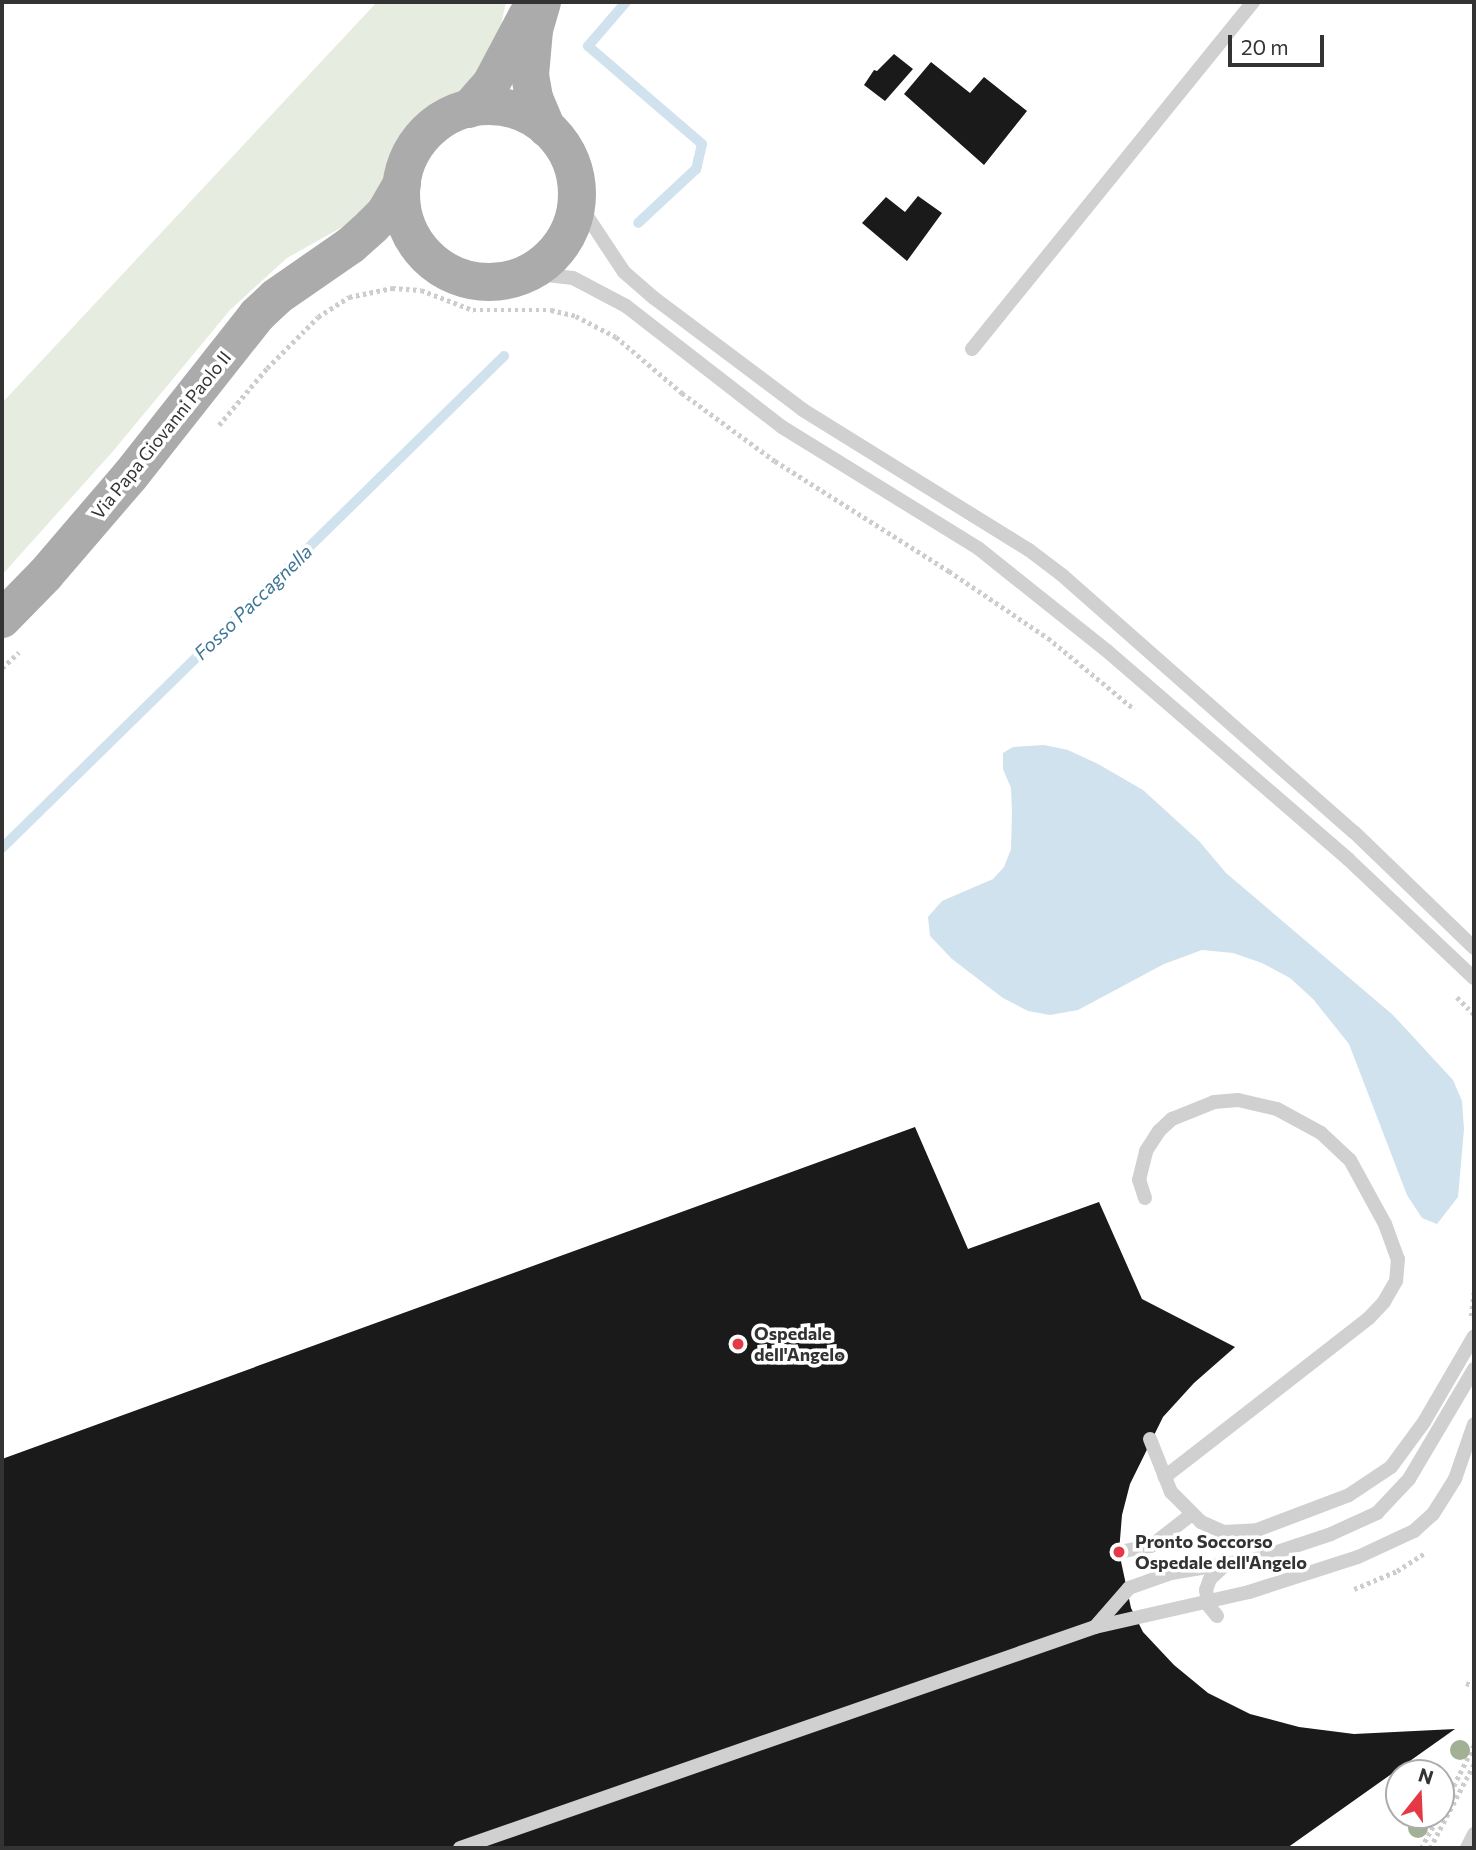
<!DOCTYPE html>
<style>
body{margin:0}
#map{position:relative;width:1476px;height:1850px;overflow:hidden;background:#fff;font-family:Commissioner,sans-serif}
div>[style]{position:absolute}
.green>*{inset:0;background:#e6ecdf}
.water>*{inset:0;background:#cfe2ee}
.stream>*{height:10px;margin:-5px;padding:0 5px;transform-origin:5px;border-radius:5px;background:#cfe2ee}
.building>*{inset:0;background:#1a1a1a}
.path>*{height:4.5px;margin-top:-2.25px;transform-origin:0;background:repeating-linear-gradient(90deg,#cdcdcd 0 3.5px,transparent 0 7px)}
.lane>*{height:14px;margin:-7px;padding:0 7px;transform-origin:7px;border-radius:7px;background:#d0d0d0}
.primary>*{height:38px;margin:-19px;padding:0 19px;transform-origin:19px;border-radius:19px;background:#ababab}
.primary>.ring{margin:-19px;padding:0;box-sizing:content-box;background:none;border:38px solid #ababab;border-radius:50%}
.trees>*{width:20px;height:20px;margin:-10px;border-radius:50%;background:#a2b095}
.dots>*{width:19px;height:19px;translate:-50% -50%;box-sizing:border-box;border:4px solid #fff;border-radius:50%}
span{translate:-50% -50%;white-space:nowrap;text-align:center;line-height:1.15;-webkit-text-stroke:7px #fff;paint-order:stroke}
.street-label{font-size:18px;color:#333}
.poi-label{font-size:18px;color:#333;font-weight:700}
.left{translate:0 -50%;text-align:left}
.water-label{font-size:19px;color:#3f7597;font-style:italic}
.frame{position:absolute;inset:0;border:4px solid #333;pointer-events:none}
.north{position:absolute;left:1385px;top:1759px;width:70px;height:70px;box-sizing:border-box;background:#fff;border:2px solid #adadad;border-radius:50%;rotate:18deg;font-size:19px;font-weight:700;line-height:28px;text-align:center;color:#333}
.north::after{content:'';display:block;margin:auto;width:24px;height:32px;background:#e63946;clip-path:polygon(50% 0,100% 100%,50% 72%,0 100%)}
.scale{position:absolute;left:1228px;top:35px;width:96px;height:32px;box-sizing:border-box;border:4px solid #333;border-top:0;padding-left:9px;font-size:21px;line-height:24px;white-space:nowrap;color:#333;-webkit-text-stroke:5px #fff;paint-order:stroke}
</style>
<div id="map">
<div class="green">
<i style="clip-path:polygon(377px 2px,506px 2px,497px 43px,461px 92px,439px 103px,413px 129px,384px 192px,344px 226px,287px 258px,230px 310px,114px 450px,2px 575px,2px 403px)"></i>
</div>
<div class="water">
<i style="clip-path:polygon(1044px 745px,1068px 750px,1098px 764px,1143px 790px,1199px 841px,1226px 873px,1393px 1015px,1453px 1080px,1462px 1101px,1464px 1129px,1458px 1197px,1437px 1224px,1422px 1218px,1407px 1195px,1349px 1044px,1313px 999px,1290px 978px,1262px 963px,1233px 953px,1202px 950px,1164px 964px,1078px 1010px,1050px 1015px,1028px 1011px,1003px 998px,952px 959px,930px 936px,928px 917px,942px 901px,993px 879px,1004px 867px,1011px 849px,1012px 812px,1011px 788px,1003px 769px,1003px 753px,1013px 747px)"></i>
</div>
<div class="stream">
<i style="left:626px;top:2px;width:58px;rotate:130.8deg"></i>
<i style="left:588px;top:46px;width:150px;rotate:40.7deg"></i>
<i style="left:702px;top:144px;width:26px;rotate:103deg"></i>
<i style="left:696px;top:169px;width:79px;rotate:137deg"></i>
<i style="left:2px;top:848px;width:703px;rotate:-44.42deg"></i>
</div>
<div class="building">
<i style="clip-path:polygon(894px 54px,913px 69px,885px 101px,864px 85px,874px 70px,877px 71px)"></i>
<i style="clip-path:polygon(931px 62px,970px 93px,984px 77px,1027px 111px,984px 165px,904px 94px)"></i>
<i style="clip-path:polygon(918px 196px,942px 213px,907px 261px,862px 223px,886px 197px,905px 212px)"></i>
<i style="clip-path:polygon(915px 1127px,968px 1249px,1099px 1202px,1142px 1299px,1235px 1347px,1194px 1383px,1163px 1417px,1130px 1484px,1122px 1515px,1119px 1552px,1131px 1608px,1143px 1632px,1174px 1665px,1208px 1693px,1250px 1714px,1299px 1727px,1354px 1734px,1455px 1729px,1287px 1848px,2px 1848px,2px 1459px)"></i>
</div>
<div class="path">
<i style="left:219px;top:425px;width:75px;rotate:-49.9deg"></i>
<i style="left:267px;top:368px;width:72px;rotate:-45deg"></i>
<i style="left:318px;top:317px;width:37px;rotate:-33deg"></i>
<i style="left:349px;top:297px;width:44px;rotate:-11.8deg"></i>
<i style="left:392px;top:288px;width:29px;rotate:4deg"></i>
<i style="left:421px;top:290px;width:56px;rotate:21deg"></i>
<i style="left:473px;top:310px;width:78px"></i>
<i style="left:551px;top:310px;width:26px;rotate:13deg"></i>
<i style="left:576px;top:316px;width:45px;rotate:27.7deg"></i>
<i style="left:616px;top:337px;width:87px;rotate:40.3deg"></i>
<i style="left:682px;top:393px;width:115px;rotate:36.2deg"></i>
<i style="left:775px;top:461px;width:206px;rotate:32.3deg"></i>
<i style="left:949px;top:571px;width:120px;rotate:34.1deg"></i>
<i style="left:1048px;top:638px;width:112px;rotate:39.5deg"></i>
<i style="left:2px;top:668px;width:23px;rotate:-43deg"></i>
<i style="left:1457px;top:997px;width:24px;rotate:45deg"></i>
<i style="left:1471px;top:1316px;width:24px;rotate:-83deg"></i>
<i style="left:1354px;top:1589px;width:47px;rotate:-22.7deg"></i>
<i style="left:1397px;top:1571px;width:33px;rotate:-33deg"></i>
<i style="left:1466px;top:1683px;width:9px;rotate:21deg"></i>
<i style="left:1441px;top:1811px;width:74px;rotate:-63.4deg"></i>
<i style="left:1421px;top:1848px;width:38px;rotate:-61deg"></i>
<i style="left:1430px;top:1848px;width:95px;rotate:-62.4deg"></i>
</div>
<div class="lane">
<i style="left:577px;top:201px;width:85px;rotate:56.5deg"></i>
<i style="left:624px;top:272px;width:40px;rotate:41deg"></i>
<i style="left:654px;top:298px;width:186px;rotate:36.9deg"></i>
<i style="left:803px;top:410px;width:266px;rotate:31.8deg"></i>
<i style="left:1029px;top:550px;width:41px;rotate:37.1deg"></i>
<i style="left:1062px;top:575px;width:389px;rotate:41.4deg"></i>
<i style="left:1354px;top:832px;width:167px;rotate:44deg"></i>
<i style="left:530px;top:273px;width:43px;rotate:6.6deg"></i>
<i style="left:573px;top:278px;width:60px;rotate:27.8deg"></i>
<i style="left:626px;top:306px;width:197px;rotate:37.8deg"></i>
<i style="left:782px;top:427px;width:230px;rotate:31.7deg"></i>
<i style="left:978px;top:548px;width:164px;rotate:38.6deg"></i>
<i style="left:1106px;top:650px;width:320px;rotate:40.8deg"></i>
<i style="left:1348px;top:859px;width:173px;rotate:43.4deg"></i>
<i style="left:972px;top:349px;width:447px;rotate:-51deg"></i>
<i style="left:1145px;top:1198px;width:19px;rotate:-108deg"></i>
<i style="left:1139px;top:1180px;width:30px;rotate:-76deg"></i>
<i style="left:1146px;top:1151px;width:24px;rotate:-57deg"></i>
<i style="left:1159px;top:1131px;width:18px;rotate:-43deg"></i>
<i style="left:1172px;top:1119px;width:45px;rotate:-22deg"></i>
<i style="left:1214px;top:1102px;width:24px;rotate:-5deg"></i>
<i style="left:1238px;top:1100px;width:40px;rotate:13deg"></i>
<i style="left:1277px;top:1109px;width:50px;rotate:28.6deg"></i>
<i style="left:1321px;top:1133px;width:40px;rotate:43deg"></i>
<i style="left:1350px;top:1160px;width:73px;rotate:61.3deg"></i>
<i style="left:1385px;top:1224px;width:37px;rotate:70deg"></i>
<i style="left:1398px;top:1259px;width:22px;rotate:95deg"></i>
<i style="left:1396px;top:1281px;width:24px;rotate:120deg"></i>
<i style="left:1384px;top:1302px;width:22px;rotate:133deg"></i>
<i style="left:1369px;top:1318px;width:259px;rotate:142.1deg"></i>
<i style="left:1150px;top:1439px;width:57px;rotate:68.4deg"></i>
<i style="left:1171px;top:1492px;width:42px;rotate:45deg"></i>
<i style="left:1201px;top:1522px;width:24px;rotate:24deg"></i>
<i style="left:1223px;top:1532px;width:34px;rotate:-3deg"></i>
<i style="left:1257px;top:1530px;width:98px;rotate:-20.8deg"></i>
<i style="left:1349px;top:1495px;width:50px;rotate:-33.7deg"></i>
<i style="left:1391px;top:1467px;width:56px;rotate:-53.7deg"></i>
<i style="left:1424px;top:1422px;width:99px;rotate:-59.8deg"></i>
<i style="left:1119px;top:1552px;width:33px;rotate:-11deg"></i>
<i style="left:1151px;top:1546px;width:52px;rotate:-38deg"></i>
<i style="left:1217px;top:1616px;width:13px;rotate:-129deg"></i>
<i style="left:1209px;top:1606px;width:16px;rotate:-101deg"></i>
<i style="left:1206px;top:1590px;width:12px;rotate:-70deg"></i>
<i style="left:1210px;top:1579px;width:19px;rotate:-43deg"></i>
<i style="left:1095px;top:1627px;width:52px;rotate:-48.9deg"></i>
<i style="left:1129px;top:1588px;width:45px;rotate:-19.7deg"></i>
<i style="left:1171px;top:1573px;width:86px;rotate:-9.4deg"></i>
<i style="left:1256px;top:1559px;width:79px;rotate:-18.4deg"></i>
<i style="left:1331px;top:1534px;width:51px;rotate:-24.5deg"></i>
<i style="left:1377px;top:1513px;width:47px;rotate:-46.7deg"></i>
<i style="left:1409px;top:1479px;width:128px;rotate:-59.4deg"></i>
<i style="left:460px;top:1848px;width:672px;rotate:-19.19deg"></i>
<i style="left:1095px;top:1627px;width:158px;rotate:-12.8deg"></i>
<i style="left:1249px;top:1592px;width:114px;rotate:-17.8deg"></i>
<i style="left:1358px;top:1557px;width:62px;rotate:-24.9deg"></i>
<i style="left:1414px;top:1531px;width:25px;rotate:-42deg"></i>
<i style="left:1433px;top:1514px;width:41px;rotate:-57.8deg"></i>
<i style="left:1455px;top:1479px;width:58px;rotate:-70.9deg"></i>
<i style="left:1467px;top:1848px;width:16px;rotate:-63deg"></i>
</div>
<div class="primary">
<i style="left:542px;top:2px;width:29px;rotate:106deg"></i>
<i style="left:534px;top:30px;width:45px;rotate:95.1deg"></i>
<i style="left:530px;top:75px;width:23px;rotate:80deg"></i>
<i style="left:534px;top:98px;width:33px;rotate:67deg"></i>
<i class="ring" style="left:401px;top:106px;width:138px;height:138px"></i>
<i style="left:469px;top:109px;width:33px;rotate:-49deg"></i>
<i style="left:491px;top:84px;width:77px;rotate:-62.1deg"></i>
<i style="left:2px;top:619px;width:62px;rotate:-45.7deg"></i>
<i style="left:45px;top:575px;width:130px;rotate:-49.4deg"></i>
<i style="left:130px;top:476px;width:205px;rotate:-51.7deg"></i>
<i style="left:257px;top:315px;width:26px;rotate:-43deg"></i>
<i style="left:276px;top:297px;width:91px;rotate:-34.7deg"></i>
<i style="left:351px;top:245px;width:28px;rotate:-42deg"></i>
<i style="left:372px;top:226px;width:18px;rotate:-45deg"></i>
<i style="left:385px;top:213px;width:34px;rotate:-60deg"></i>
</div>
<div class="trees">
<i style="left:1460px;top:1750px"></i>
<i style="left:1418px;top:1828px"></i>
</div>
<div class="dots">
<i style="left:738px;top:1344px;background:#e63946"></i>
<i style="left:1119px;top:1552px;background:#e63946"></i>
</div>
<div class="street-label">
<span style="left:161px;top:435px;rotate:-51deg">Via Papa Giovanni Paolo II</span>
</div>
<div class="poi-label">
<span class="left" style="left:754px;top:1344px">Ospedale<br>dell'Angelo</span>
<span class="left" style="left:1135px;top:1552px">Pronto Soccorso<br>Ospedale dell'Angelo</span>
</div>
<div class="water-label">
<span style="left:253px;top:602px;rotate:-44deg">Fosso Paccagnella</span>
</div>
<div class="frame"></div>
<div class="north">N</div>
<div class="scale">20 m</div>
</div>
